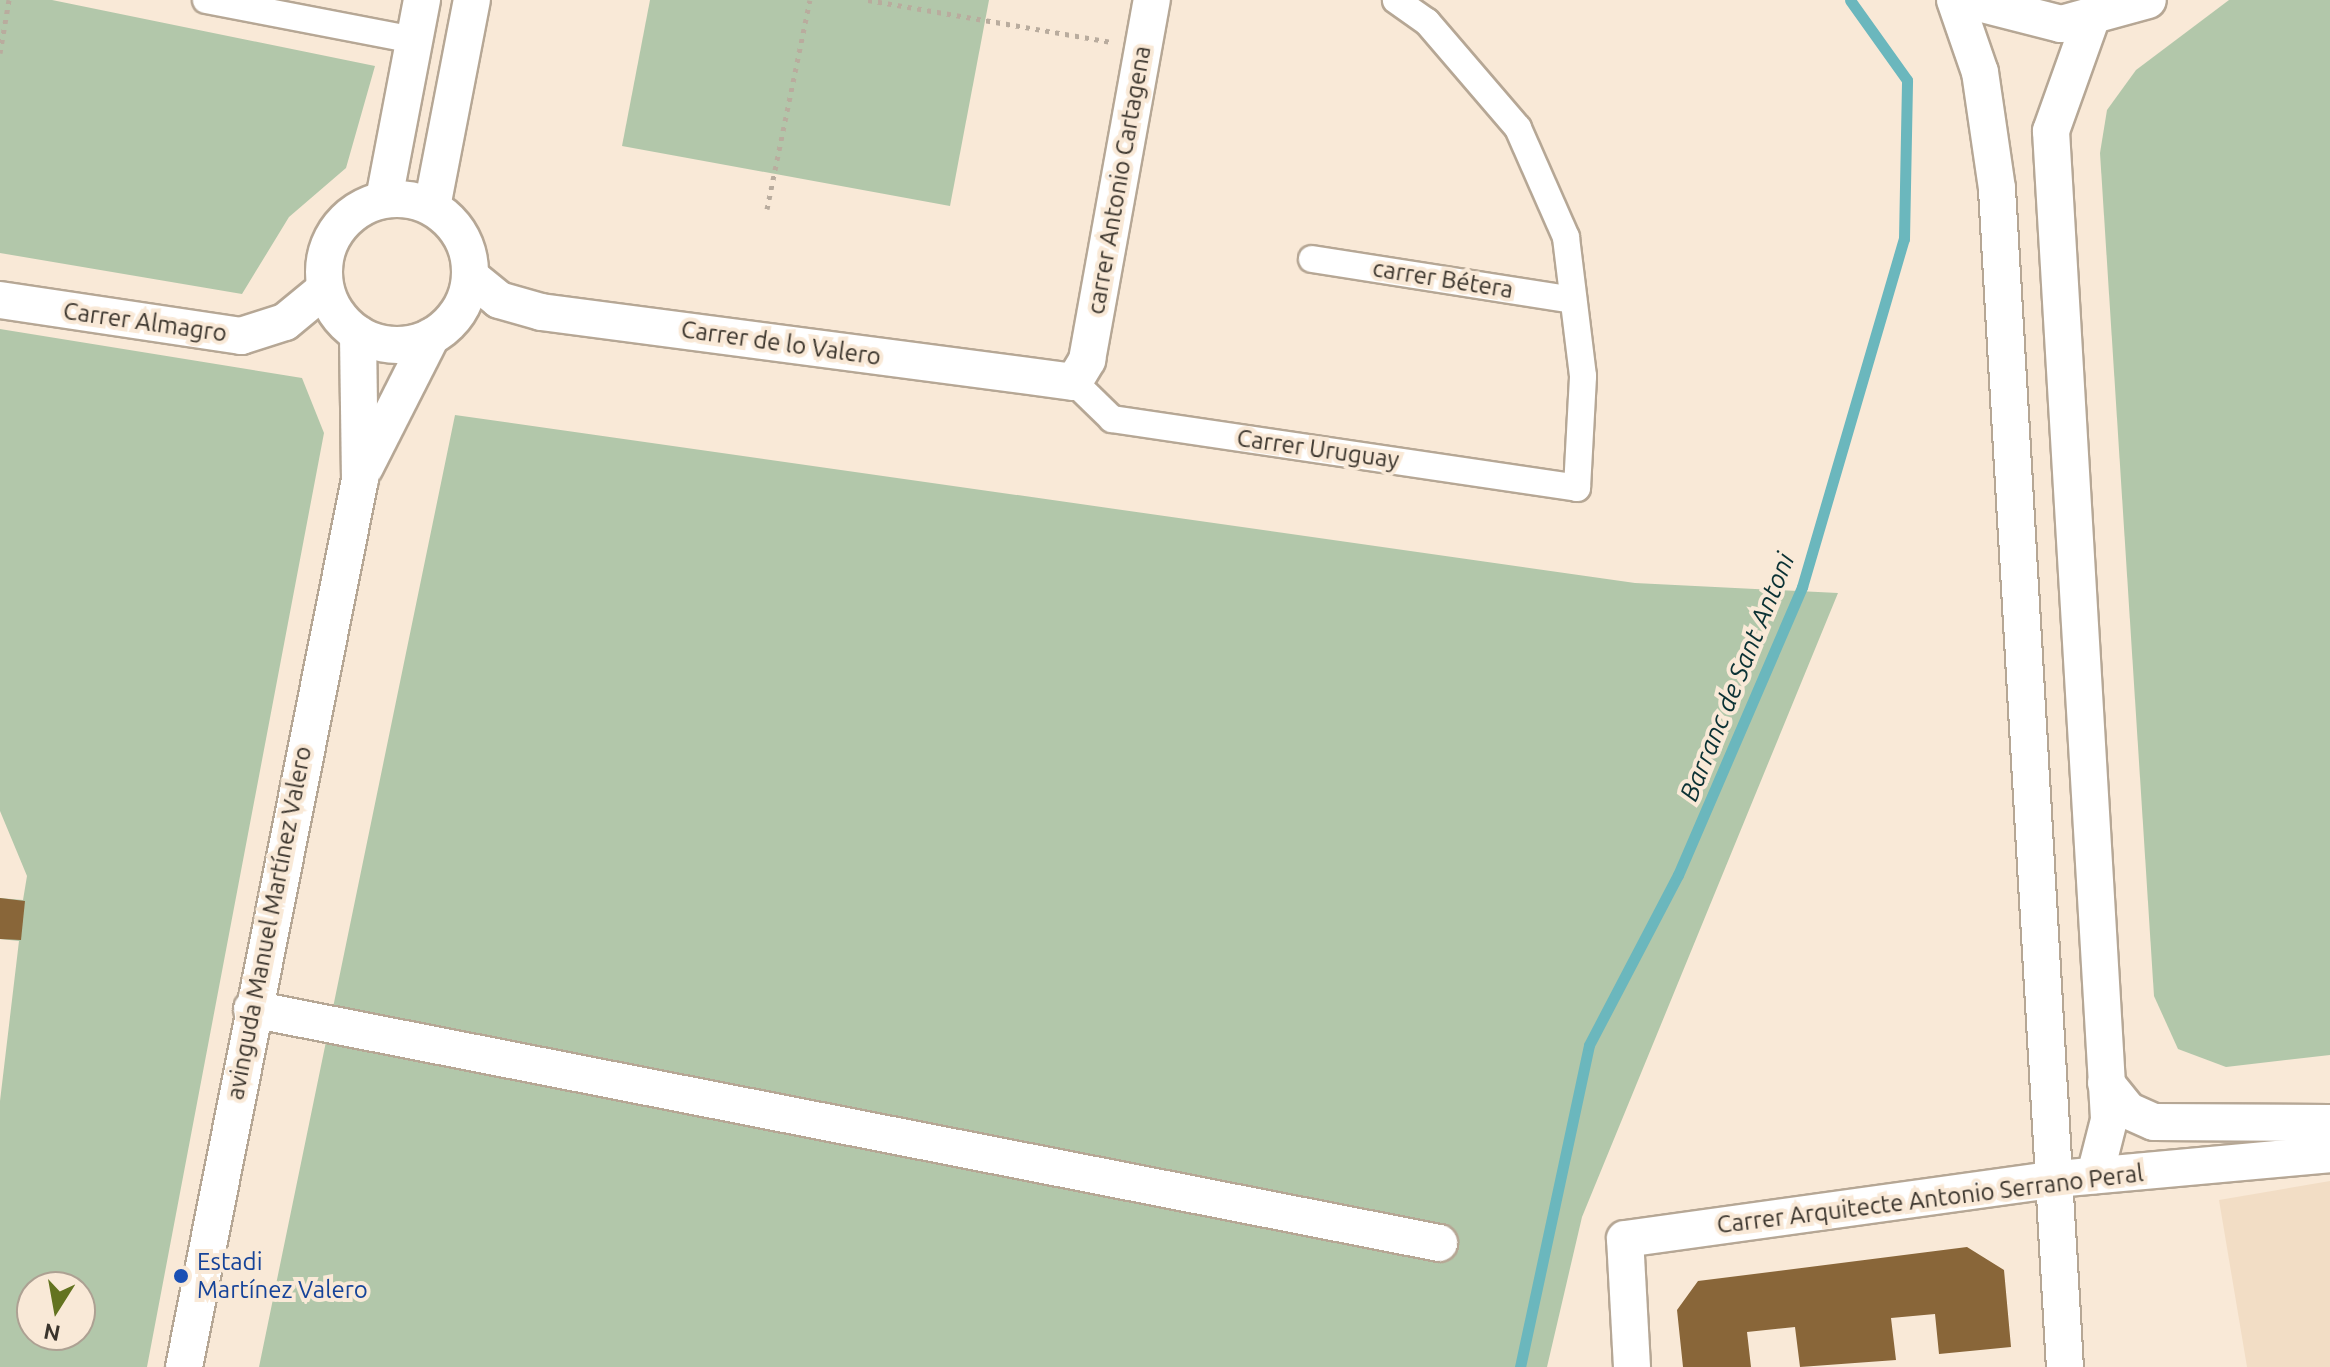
<!DOCTYPE html>
<meta charset="utf-8">
<style>
body{margin:0}
#map{position:relative;width:2330px;height:1367px;overflow:hidden;background:#f9e9d7;font-family:Ubuntu,sans-serif}
div>[style]{position:absolute}
.built>*{inset:0;background:#f2ddc5}
.green>*{inset:0;background:#b2c7aa}
.stream>*{height:11px;margin:-5.5px;padding:0 5.5px;transform-origin:5.5px;border-radius:5.5px;background:#6bb7bd}
.building>*{inset:0;background:#896639}
.path>*{height:5px;margin-top:-2.5px;transform-origin:0;background:repeating-linear-gradient(90deg,#b9ac9e 0 4px,transparent 0 10px)}
.roads{filter:drop-shadow(2px 0 #b6a795) drop-shadow(-2px 0 #b6a795) drop-shadow(0 2px #b6a795) drop-shadow(0 -2px #b6a795)}
.pedestrian>*{height:26px;margin:-13px;padding:0 13px;transform-origin:13px;border-radius:13px;background:#fff}
.minor>*{height:36px;margin:-18px;padding:0 18px;transform-origin:18px;border-radius:18px;background:#fff}
.minor>.ring{margin:-18px;padding:0;box-sizing:content-box;background:none;border:36px solid #fff;border-radius:50%}
.dots>*{width:22px;height:22px;translate:-50% -50%;box-sizing:border-box;border:4px solid #f9e9d7;border-radius:50%}
span{translate:-50% -50%;white-space:nowrap;text-align:center;line-height:1.15;-webkit-text-stroke:8px #f9e9d7;paint-order:stroke}
.street-label{font-size:24px;color:#3a342c}
.transit-label{font-size:24px;color:#164399}
.left{translate:0 -50%;text-align:left}
.water-label{font-size:26px;color:#0a3134;font-style:italic}
.north{position:absolute;left:16px;top:1271px;width:80px;height:80px;box-sizing:border-box;background:#f9e9d7;border:2px solid #ada193;border-radius:50%;rotate:191deg;font-size:22px;font-weight:700;line-height:32px;text-align:center;color:#3a342c}
.north::after{content:'';display:block;margin:auto;width:28px;height:36px;background:#637320;clip-path:polygon(50% 0,100% 100%,50% 72%,0 100%)}
</style>
<div id="map">
<div class="built">
<i style="clip-path:polygon(2330px 1181px,2330px 1367px,2247px 1367px,2219px 1200px)"></i>
</div>
<div class="green">
<i style="clip-path:polygon(0 0,52px 0,375px 66px,346px 168px,289px 217px,242px 294px,0 253px)"></i>
<i style="clip-path:polygon(650px 0,989px 0,950px 206px,622px 146px)"></i>
<i style="clip-path:polygon(2229px 0,2330px 0,2330px 1055px,2226px 1067px,2178px 1049px,2154px 996px,2100px 153px,2107px 110px,2136px 70px)"></i>
<i style="clip-path:polygon(evenodd,0 329px,302px 378px,324px 433px,147px 1367px,0 1367px,0 1101px,19px 941px,0 939px,0 898px,23px 900px,27px 876px,0 811px,0 329px,32px 1287px,80px 1287px,80px 1335px,32px 1335px,32px 1287px)"></i>
<i style="clip-path:polygon(455px 415px,1635px 583px,1838px 593px,1582px 1217px,1547px 1367px,259px 1367px)"></i>
</div>
<div class="stream">
<i style="left:1520px;top:1367px;width:329px;rotate:-77.9deg"></i>
<i style="left:1589px;top:1045px;width:192px;rotate:-62.4deg"></i>
<i style="left:1678px;top:875px;width:314px;rotate:-66.7deg"></i>
<i style="left:1802px;top:587px;width:363px;rotate:-73.7deg"></i>
<i style="left:1904px;top:239px;width:159px;rotate:-88.9deg"></i>
<i style="left:1907px;top:80px;width:98px;rotate:-125.5deg"></i>
</div>
<div class="building">
<i style="clip-path:polygon(0 898px,25px 901px,21px 940px,0 939px)"></i>
<i style="clip-path:polygon(1967px 1247px,2004px 1270px,2011px 1347px,1939px 1354px,1935px 1314px,1891px 1318px,1896px 1360px,1800px 1367px,1795px 1327px,1747px 1332px,1751px 1367px,1683px 1367px,1677px 1310px,1698px 1281px)"></i>
</div>
<div class="path">
<i style="left:868px;top:0;width:247px;rotate:9.8deg"></i>
<i style="left:0;top:53px;width:54px;rotate:-80.4deg"></i>
<i style="left:767px;top:209px;width:213px;rotate:-78.4deg"></i>
</div>
<div class="roads">
<div class="pedestrian">
<i style="left:206px;top:0;width:212px;rotate:10.9deg"></i>
<i style="left:1312px;top:259px;width:264px;rotate:8.9deg"></i>
<i style="left:1074px;top:382px;width:53px;rotate:44.2deg"></i>
<i style="left:1112px;top:419px;width:470px;rotate:8.4deg"></i>
<i style="left:1577px;top:488px;width:112px;rotate:-86.9deg"></i>
<i style="left:1583px;top:376px;width:140px;rotate:-97deg"></i>
<i style="left:1566px;top:237px;width:119px;rotate:-113.8deg"></i>
<i style="left:1518px;top:128px;width:140px;rotate:-130.6deg"></i>
<i style="left:1427px;top:22px;width:38px;rotate:-145deg"></i>
</div>
<div class="minor">
<i style="left:1955px;top:0;width:76px;rotate:70.9deg"></i>
<i style="left:1980px;top:72px;width:118px;rotate:81.7deg"></i>
<i style="left:1997px;top:189px;width:1180px;rotate:86.7deg"></i>
<i style="left:1967px;top:0;width:97px;rotate:14.3deg"></i>
<i style="left:2061px;top:24px;width:90px;rotate:-15.4deg"></i>
<i style="left:2090px;top:22px;width:116px;rotate:109.7deg"></i>
<i style="left:2051px;top:131px;width:991px;rotate:86.64deg"></i>
<i style="left:2109px;top:1120px;width:57px;rotate:104.3deg"></i>
<i class="ring" style="left:324px;top:199px;width:110px;height:110px"></i>
<i style="left:384px;top:199px;width:203px;rotate:-79.2deg"></i>
<i style="left:432px;top:207px;width:211px;rotate:-79.1deg"></i>
<i style="left:471px;top:277px;width:36px;rotate:39deg"></i>
<i style="left:499px;top:300px;width:44px;rotate:15.9deg"></i>
<i style="left:541px;top:312px;width:538px;rotate:7.48deg"></i>
<i style="left:1074px;top:382px;width:26px;rotate:-59deg"></i>
<i style="left:1087px;top:360px;width:366px;rotate:-79.8deg"></i>
<i style="left:0;top:300px;width:244px;rotate:8.5deg"></i>
<i style="left:241px;top:336px;width:46px;rotate:-17.7deg"></i>
<i style="left:285px;top:322px;width:52px;rotate:-39.5deg"></i>
<i style="left:365px;top:467px;width:146px;rotate:-63.1deg"></i>
<i style="left:252px;top:1009px;width:1210px;rotate:11.15deg"></i>
<i style="left:2106px;top:1083px;width:36px;rotate:51deg"></i>
<i style="left:2129px;top:1111px;width:27px;rotate:24deg"></i>
<i style="left:2154px;top:1122px;width:176px;rotate:0.3deg"></i>
<i style="left:184px;top:1367px;width:905px;rotate:-78.79deg"></i>
<i style="left:360px;top:479px;width:145px;rotate:-90.8deg"></i>
<i style="left:1632px;top:1367px;width:128px;rotate:-93.1deg"></i>
<i style="left:1625px;top:1239px;width:436px;rotate:-7.9deg"></i>
<i style="left:2057px;top:1179px;width:274px;rotate:-5.2deg"></i>
</div>
</div>
<div class="dots">
<i style="left:181px;top:1276px;background:#1a4fb4"></i>
</div>
<div class="street-label">
<span style="left:1119px;top:180px;rotate:-80deg">carrer Antonio Cartagena</span>
<span style="left:1443px;top:279px;rotate:9deg">carrer Bétera</span>
<span style="left:145px;top:322px;rotate:8deg">Carrer Almagro</span>
<span style="left:781px;top:343px;rotate:8deg">Carrer de lo Valero</span>
<span style="left:1318px;top:449px;rotate:8deg">Carrer Uruguay</span>
<span style="left:269px;top:923px;rotate:-79deg">avinguda Manuel Martínez Valero</span>
<span style="left:1930px;top:1199px;rotate:-7deg">Carrer Arquitecte Antonio Serrano Peral</span>
</div>
<div class="transit-label">
<span class="left" style="left:197px;top:1276px">Estadi<br>Martínez Valero</span>
</div>
<div class="water-label">
<span style="left:1737px;top:677px;rotate:-68deg">Barranc de Sant Antoni</span>
</div>
<div class="north">N</div>
</div>
